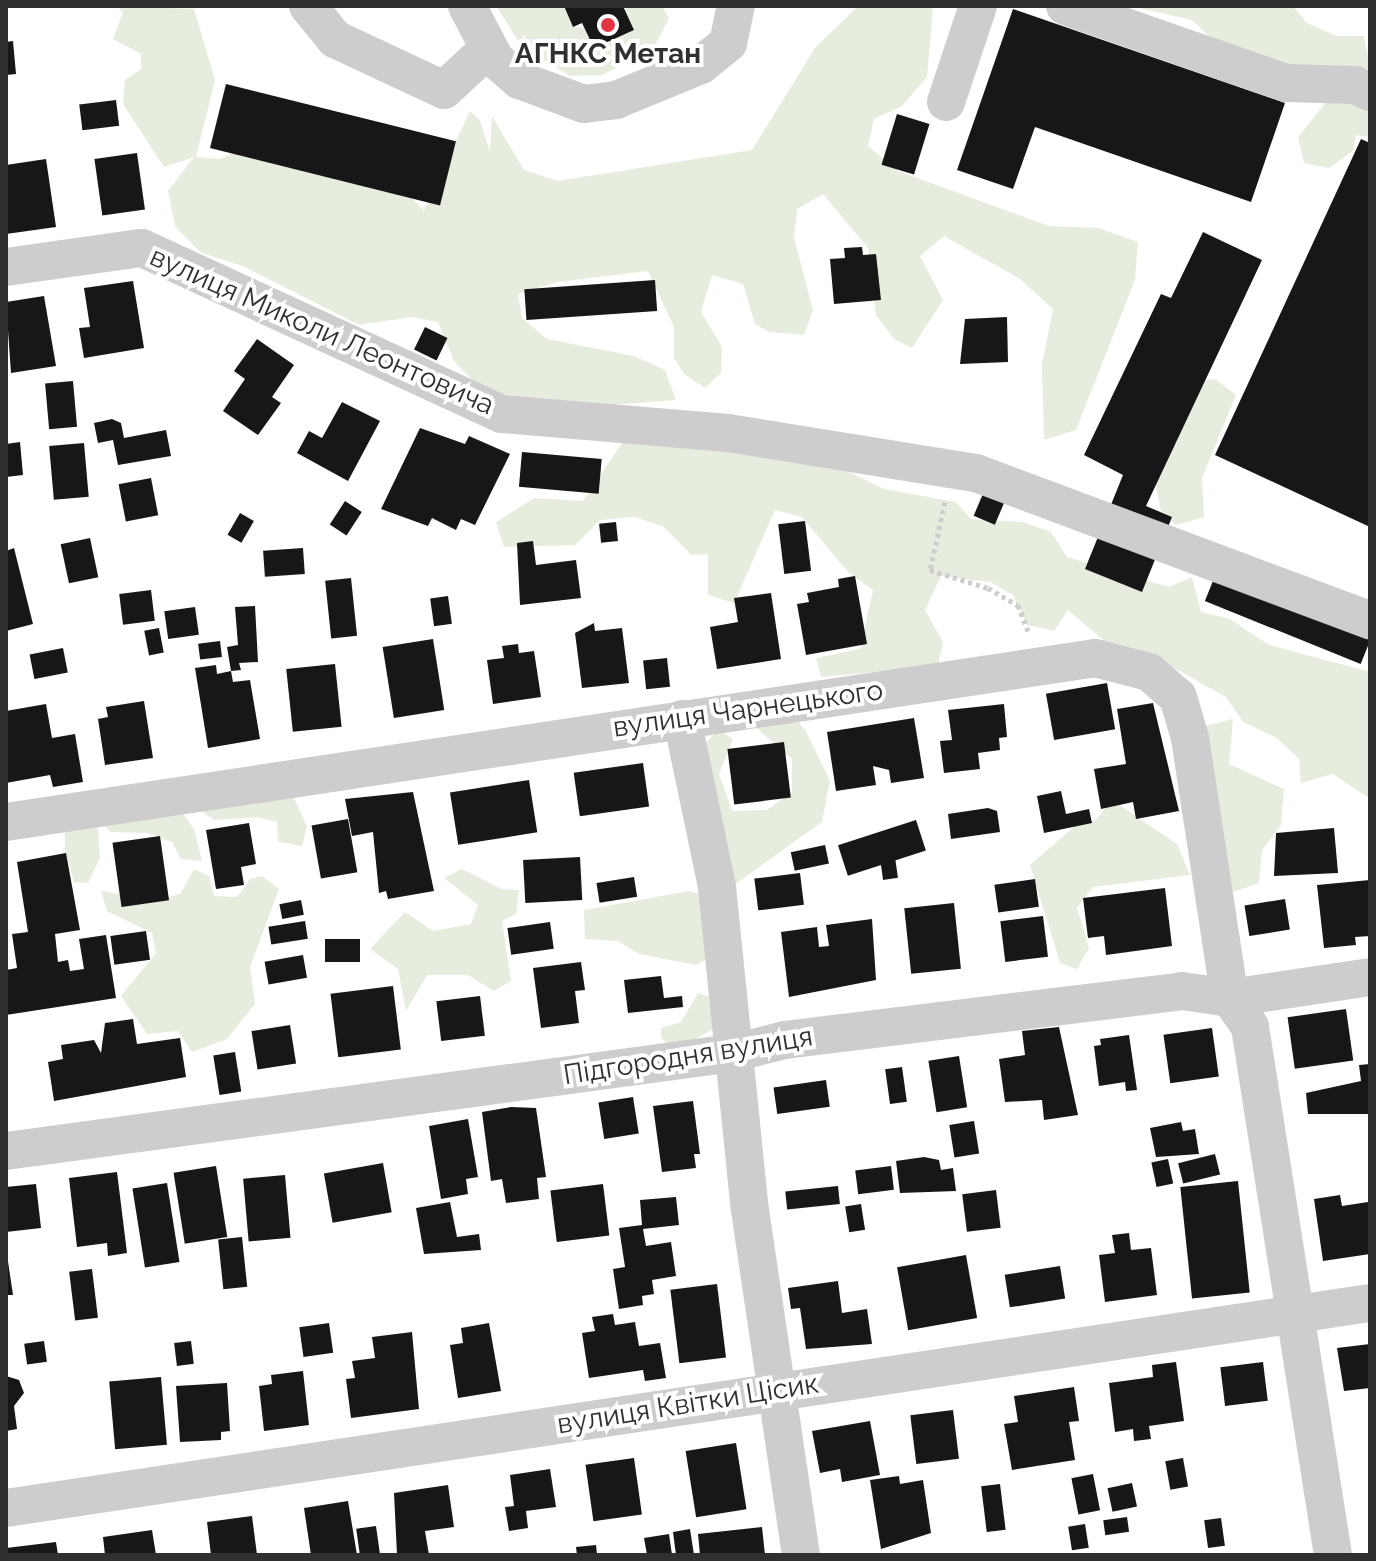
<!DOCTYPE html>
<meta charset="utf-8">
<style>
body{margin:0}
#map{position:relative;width:1376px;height:1561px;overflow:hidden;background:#fff;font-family:Raleway,sans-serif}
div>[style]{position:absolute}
.green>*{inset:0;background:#e6edde}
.building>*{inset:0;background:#171717;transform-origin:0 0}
.path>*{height:5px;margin-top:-2.5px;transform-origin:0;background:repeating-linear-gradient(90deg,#cdcdcd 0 4px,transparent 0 8px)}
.minor>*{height:38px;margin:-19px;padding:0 19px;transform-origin:19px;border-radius:19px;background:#cdcdcd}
.dots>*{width:22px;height:22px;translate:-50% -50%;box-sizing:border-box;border:4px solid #fff;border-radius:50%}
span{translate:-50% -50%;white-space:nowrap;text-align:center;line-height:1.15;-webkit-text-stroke:8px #fff;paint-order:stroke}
.poi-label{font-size:28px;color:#303030;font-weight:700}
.street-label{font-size:28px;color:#303030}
.frame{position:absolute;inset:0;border:8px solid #303030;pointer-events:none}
</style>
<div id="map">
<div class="green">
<i style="clip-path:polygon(117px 6px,194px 9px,215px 80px,196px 157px,220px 159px,242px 149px,389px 177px,424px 210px,470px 111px,480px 120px,490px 152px,492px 116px,524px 170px,558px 181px,752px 150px,815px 48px,858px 6px,933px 6px,927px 77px,902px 106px,874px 119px,868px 146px,898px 171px,1049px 226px,1098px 228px,1138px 242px,1135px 280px,1076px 430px,1044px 440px,1042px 364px,1053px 309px,1020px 279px,944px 236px,920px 256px,943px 300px,912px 348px,894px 339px,876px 315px,868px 248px,823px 194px,797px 209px,794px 238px,813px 310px,804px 335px,769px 332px,755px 324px,743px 284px,712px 275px,701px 312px,722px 347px,721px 373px,705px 388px,684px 374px,674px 358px,674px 327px,648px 271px,557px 282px,518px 294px,522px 318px,547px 339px,634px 356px,665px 370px,676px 400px,583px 407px,483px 391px,454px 361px,438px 322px,412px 317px,359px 325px,245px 267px,200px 252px,175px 226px,168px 191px,194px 157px,164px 167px,123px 104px,125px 80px,141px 69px,141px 54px,113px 39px,123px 13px)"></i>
<i style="clip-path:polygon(496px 6px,564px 6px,573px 27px,634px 30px,624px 6px,662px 6px,669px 18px,653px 49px,602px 75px,570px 76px,522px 47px)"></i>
<i style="clip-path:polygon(1131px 6px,1293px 6px,1307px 23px,1337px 36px,1364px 36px,1370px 67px,1362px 73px,1309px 71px,1213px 40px,1192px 20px)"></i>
<i style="clip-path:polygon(1331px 96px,1370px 103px,1370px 137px,1356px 135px,1353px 151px,1329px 168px,1304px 163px,1298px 137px)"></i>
<i style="clip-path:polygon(1215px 379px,1236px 395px,1202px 478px,1204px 517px,1176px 525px,1161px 511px,1155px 483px,1192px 382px)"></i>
<i style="clip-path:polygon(656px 434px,835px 465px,884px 489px,956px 502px,971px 519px,1023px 522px,1051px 532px,1067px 557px,1169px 587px,1192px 577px,1201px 612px,1230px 619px,1269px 645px,1370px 672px,1370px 799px,1333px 774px,1301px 783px,1299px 759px,1277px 738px,1243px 722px,1226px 697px,1151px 655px,1115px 650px,1068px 610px,1054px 631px,1027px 625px,1013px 595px,991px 582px,941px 576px,925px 610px,943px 642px,938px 666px,821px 677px,816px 658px,860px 649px,873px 590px,848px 572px,802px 517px,775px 510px,734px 603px,708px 595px,708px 554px,691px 555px,664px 527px,635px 517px,600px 520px,575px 545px,504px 547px,496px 522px,534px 498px,583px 501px,622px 443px)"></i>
<i style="clip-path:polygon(788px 709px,806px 731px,830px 781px,822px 822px,730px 888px,698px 751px,718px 730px,733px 739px,719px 774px,732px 811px,767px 810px,792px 792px,792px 759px,747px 720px)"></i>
<i style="clip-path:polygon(1233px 719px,1229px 764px,1284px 789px,1281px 825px,1262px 851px,1259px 883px,1233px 892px,1201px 727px)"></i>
<i style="clip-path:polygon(291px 791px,307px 827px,302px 846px,278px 842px,277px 822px,258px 817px,214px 820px,200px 810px)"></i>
<i style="clip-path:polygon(1112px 800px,1177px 844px,1190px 875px,1093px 887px,1077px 908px,1089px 948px,1077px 969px,1060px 963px,1030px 865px,1077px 824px,1096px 820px)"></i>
<i style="clip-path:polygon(180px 809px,194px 829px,202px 861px,181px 859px,172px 842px,147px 833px,111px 832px,101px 823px)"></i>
<i style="clip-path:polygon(76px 817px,98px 829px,100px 858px,88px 883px,74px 882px,65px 850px,65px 831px)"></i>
<i style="clip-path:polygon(194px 869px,209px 876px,214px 896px,237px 897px,250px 879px,262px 876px,279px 889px,250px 967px,255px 1004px,227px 1039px,192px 1052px,178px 1031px,147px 1034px,121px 996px,156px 953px,152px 933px,107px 911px,101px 891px,158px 900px,180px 894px)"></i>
<i style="clip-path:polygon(462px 869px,501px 889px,519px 890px,516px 914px,502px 921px,511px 981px,494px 991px,468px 975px,427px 975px,406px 1011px,398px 969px,370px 949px,405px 912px,433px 931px,471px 924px,478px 905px,444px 878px)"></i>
<i style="clip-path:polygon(689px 891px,729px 900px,714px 955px,696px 965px,639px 954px,618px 941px,585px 939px,584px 910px)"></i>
<i style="clip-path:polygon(698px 993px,722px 1001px,720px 1025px,676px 1050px,661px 1038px,661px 1028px,681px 1022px)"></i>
</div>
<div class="building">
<i style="clip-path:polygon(564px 6px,623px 6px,634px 30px,594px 48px,582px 23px,573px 27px)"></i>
<i style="clip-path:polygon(1013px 9px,1285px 103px,1251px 202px,1035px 127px,1013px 189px,957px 170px)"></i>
<i style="clip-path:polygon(13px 41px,16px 74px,6px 75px,6px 42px)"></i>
<i style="left:226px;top:84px;width:237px;height:66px;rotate:14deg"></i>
<i style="left:116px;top:100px;width:26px;height:37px;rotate:83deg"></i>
<i style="left:897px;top:114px;width:34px;height:53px;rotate:17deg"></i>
<i style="clip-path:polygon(1361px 139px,1370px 143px,1370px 527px,1215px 455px)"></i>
<i style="left:137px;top:153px;width:57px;height:43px;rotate:82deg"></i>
<i style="clip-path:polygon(46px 159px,56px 227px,6px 234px,6px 165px)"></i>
<i style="clip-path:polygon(1203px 232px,1262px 260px,1146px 506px,1172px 517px,1142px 592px,1085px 569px,1123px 475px,1084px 455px,1161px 294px,1171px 298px)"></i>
<i style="clip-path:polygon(862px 247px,863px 255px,876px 254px,881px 300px,834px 304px,830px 259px,845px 258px,844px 248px)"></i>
<i style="left:655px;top:280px;width:31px;height:131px;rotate:86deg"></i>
<i style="clip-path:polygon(133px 281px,144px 348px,84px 358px,79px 328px,90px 327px,84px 288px)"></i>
<i style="clip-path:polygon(44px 296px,56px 366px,11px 373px,6px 302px)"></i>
<i style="clip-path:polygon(1007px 317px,1008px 362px,960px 364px,965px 319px)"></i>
<i style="left:425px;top:327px;width:25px;height:25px;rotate:26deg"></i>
<i style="clip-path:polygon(257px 339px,294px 365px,272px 397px,281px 403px,258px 435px,223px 411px,245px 379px,234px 371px)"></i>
<i style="left:73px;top:381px;width:46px;height:28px;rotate:85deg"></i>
<i style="clip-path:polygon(342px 402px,380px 421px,348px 481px,297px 453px,309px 431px,322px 438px)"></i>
<i style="clip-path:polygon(112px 419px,121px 423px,124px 438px,166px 430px,171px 456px,118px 465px,113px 440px,98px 443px,94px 423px)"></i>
<i style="clip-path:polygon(420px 428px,465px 444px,469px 436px,510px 454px,475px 525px,461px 519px,456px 530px,432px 518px,428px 526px,381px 509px)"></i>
<i style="clip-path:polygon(20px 442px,23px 475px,6px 477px,6px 444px)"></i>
<i style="left:84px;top:443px;width:54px;height:35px;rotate:85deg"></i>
<i style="left:522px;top:452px;width:80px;height:35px;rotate:5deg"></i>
<i style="left:151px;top:478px;width:38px;height:33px;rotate:79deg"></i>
<i style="left:985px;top:489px;width:23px;height:29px;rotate:23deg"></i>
<i style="left:345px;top:501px;width:20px;height:28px;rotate:33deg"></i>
<i style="left:240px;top:513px;width:16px;height:25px;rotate:30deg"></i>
<i style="left:805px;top:521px;width:50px;height:27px;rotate:83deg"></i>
<i style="left:616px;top:522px;width:19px;height:17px;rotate:84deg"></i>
<i style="left:90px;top:538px;width:40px;height:30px;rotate:78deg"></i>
<i style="clip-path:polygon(533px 541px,536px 565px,576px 560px,581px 598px,520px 605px,517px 543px)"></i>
<i style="clip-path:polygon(14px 548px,33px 624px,6px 631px,6px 551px)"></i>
<i style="left:303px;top:548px;width:26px;height:40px;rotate:86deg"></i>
<i style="clip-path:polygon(855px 576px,867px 644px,806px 655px,797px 604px,809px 602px,807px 593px,839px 587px,838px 579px)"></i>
<i style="left:1215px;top:576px;width:168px;height:27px;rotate:22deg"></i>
<i style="left:351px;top:578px;width:58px;height:26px;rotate:84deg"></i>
<i style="left:151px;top:590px;width:31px;height:32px;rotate:83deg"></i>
<i style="clip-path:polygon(771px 593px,781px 659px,717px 669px,710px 627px,738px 622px,734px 598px)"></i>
<i style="left:448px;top:596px;width:28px;height:18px;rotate:82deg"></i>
<i style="clip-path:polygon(255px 606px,258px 662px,239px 663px,241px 670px,231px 671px,227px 647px,238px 645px,235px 607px)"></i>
<i style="left:195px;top:607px;width:28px;height:31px;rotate:82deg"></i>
<i style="clip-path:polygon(594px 623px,595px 631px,622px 628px,629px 683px,582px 688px,575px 633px)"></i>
<i style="left:159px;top:628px;width:25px;height:15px;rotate:79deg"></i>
<i style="left:433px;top:639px;width:72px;height:51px;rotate:81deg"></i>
<i style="left:220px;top:641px;width:16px;height:22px;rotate:83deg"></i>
<i style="clip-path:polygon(518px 644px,519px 653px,534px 651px,541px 697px,493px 704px,487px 660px,504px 658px,502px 646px)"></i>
<i style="left:63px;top:648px;width:25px;height:34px;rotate:79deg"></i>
<i style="left:667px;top:658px;width:29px;height:24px;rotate:84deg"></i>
<i style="left:335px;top:664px;width:63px;height:49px;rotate:84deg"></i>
<i style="clip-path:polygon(216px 665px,217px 674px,231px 671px,233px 682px,250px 680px,260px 739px,208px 748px,195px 668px)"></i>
<i style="left:1107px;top:683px;width:47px;height:62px;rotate:80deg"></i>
<i style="clip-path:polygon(144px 701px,153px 758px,105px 765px,98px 719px,108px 717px,106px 707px)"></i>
<i style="clip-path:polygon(1153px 703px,1179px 811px,1136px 819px,1133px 802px,1101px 809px,1094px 769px,1126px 764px,1117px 709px)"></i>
<i style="clip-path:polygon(46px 704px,52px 738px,75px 734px,83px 782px,53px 787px,50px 775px,6px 783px,6px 711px)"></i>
<i style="clip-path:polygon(1004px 704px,1007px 737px,999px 738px,1000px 750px,978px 753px,980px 769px,944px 773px,940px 741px,952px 740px,948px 710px)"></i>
<i style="clip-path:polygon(914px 718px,924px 778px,891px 783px,889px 770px,873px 766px,876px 785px,836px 791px,827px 732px)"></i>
<i style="left:784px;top:742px;width:56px;height:57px;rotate:83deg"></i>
<i style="left:643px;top:763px;width:44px;height:70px;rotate:82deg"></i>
<i style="left:529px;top:780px;width:53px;height:80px;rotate:81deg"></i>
<i style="clip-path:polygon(1061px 791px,1066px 814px,1089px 809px,1092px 823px,1044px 833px,1037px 796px)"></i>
<i style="clip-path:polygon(413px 792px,434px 891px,388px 899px,386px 891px,379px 893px,373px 832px,352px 836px,345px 799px)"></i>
<i style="clip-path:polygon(988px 808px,997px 811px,1000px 832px,951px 839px,948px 814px)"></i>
<i style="left:348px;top:819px;width:54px;height:37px;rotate:80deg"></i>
<i style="left:916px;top:820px;width:32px;height:82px;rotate:72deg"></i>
<i style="clip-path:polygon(249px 823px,256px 864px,241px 867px,244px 885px,216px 889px,206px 830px)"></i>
<i style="clip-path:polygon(1334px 828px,1338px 873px,1274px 876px,1276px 833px)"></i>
<i style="left:160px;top:836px;width:65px;height:48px;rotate:82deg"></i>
<i style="left:825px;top:845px;width:19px;height:35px;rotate:78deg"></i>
<i style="clip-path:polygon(66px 853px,80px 930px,55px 934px,58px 962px,68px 960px,70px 971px,84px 969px,79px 939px,106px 935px,116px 998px,6px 1015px,6px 970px,17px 968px,12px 934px,28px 932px,17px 862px)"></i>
<i style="left:580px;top:857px;width:43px;height:57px;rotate:87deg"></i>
<i style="left:895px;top:857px;width:21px;height:15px;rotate:82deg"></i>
<i style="left:800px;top:873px;width:32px;height:46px;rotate:83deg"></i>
<i style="left:634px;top:877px;width:20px;height:38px;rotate:81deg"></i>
<i style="left:1035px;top:879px;width:28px;height:41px;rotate:82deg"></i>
<i style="clip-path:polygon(1370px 880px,1370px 936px,1355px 937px,1356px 945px,1324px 948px,1317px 885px)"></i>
<i style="clip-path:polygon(1165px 888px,1172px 946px,1106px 955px,1104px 936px,1088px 938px,1083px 898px)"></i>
<i style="left:1285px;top:899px;width:31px;height:41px;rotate:81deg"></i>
<i style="left:301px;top:900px;width:15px;height:22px;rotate:79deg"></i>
<i style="left:954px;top:903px;width:66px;height:50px;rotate:84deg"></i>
<i style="left:1043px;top:916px;width:41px;height:43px;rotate:83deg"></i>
<i style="clip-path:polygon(872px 919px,876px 980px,789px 997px,781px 932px,817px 927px,819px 947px,829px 946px,826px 925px)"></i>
<i style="left:305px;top:921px;width:18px;height:37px;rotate:81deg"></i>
<i style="left:550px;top:922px;width:27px;height:43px;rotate:82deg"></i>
<i style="left:146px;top:931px;width:29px;height:36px;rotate:82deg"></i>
<i style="left:360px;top:939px;width:23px;height:35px;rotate:90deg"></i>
<i style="left:303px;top:955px;width:23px;height:39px;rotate:80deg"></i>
<i style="clip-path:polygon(581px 962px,585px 990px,575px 991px,579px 1023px,541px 1028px,533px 968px)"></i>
<i style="clip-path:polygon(661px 976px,664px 998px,682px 996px,683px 1007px,628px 1013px,624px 980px)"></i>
<i style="left:393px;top:986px;width:64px;height:63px;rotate:83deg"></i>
<i style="left:480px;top:996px;width:40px;height:44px;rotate:83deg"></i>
<i style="left:1346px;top:1009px;width:52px;height:59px;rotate:82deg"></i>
<i style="clip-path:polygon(133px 1019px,137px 1044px,180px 1038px,186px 1077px,54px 1101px,48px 1062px,63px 1059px,61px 1045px,94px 1040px,101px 1053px,105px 1023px)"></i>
<i style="left:290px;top:1025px;width:39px;height:39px;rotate:81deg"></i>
<i style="clip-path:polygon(1059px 1027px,1078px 1115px,1044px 1120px,1042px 1100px,1005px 1102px,999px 1059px,1025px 1055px,1022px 1031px)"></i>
<i style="left:1212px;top:1028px;width:49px;height:49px;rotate:82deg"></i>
<i style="clip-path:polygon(1129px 1035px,1137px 1090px,1126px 1091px,1125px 1082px,1099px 1086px,1094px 1046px,1101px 1045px,1100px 1039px)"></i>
<i style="left:235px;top:1052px;width:40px;height:22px;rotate:81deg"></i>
<i style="left:959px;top:1056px;width:52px;height:31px;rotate:81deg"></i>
<i style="clip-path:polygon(1370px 1064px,1370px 1114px,1308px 1114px,1306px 1093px,1361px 1081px,1359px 1065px)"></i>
<i style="left:902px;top:1067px;width:35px;height:17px;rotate:82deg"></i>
<i style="left:826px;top:1080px;width:27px;height:53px;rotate:82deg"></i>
<i style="left:633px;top:1097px;width:37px;height:35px;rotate:81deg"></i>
<i style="clip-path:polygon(693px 1101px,700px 1154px,694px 1154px,696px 1168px,662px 1172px,653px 1106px)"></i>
<i style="clip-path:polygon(511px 1107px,536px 1108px,546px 1177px,537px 1178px,539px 1199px,506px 1203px,502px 1179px,491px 1181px,482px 1112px)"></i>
<i style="clip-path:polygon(468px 1119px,478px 1177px,466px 1179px,468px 1194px,441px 1199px,429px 1126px)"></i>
<i style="left:974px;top:1121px;width:33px;height:25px;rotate:81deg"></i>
<i style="clip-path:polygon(1181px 1122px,1183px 1131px,1195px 1129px,1199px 1154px,1156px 1157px,1150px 1128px)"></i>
<i style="left:1215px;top:1154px;width:21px;height:38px;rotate:76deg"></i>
<i style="clip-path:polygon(924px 1157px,939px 1160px,941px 1170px,953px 1168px,956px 1191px,900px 1193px,896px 1161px)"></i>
<i style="left:1168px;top:1159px;width:25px;height:17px;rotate:78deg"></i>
<i style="left:383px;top:1163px;width:50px;height:60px;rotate:80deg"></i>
<i style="left:216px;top:1166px;width:72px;height:43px;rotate:81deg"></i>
<i style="left:891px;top:1166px;width:24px;height:36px;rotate:83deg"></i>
<i style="clip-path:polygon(117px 1172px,127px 1253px,108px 1256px,107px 1243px,77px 1247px,69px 1178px)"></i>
<i style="left:285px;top:1175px;width:63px;height:42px;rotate:85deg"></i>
<i style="left:1238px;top:1181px;width:112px;height:58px;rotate:84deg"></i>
<i style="left:167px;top:1183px;width:80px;height:35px;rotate:81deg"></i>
<i style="clip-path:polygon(36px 1184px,41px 1228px,6px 1232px,6px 1187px)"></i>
<i style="left:603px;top:1184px;width:52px;height:53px;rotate:83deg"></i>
<i style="left:838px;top:1186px;width:18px;height:53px;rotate:84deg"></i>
<i style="left:996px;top:1190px;width:38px;height:34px;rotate:83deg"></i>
<i style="clip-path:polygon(1340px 1195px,1342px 1206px,1368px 1202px,1370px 1254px,1323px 1261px,1314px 1199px)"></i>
<i style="clip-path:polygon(676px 1197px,679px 1225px,643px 1229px,646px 1246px,671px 1242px,676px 1276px,652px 1280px,654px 1294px,642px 1296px,643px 1305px,619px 1309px,613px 1269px,625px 1267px,619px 1228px,642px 1225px,640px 1200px)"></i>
<i style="clip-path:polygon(450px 1202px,457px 1237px,479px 1234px,481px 1250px,424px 1254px,416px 1208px)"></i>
<i style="left:861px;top:1204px;width:26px;height:16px;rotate:81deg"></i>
<i style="clip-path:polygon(1129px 1233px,1131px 1250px,1151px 1248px,1157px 1295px,1105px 1302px,1099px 1255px,1115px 1253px,1112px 1235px)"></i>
<i style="left:242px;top:1237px;width:50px;height:24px;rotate:84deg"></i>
<i style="clip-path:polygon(6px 1248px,13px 1295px,6px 1295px)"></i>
<i style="left:966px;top:1255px;width:64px;height:70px;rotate:80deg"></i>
<i style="left:1060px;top:1266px;width:33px;height:56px;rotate:81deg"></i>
<i style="left:92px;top:1269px;width:49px;height:23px;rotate:83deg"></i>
<i style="clip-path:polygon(838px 1281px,842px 1313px,867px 1309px,872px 1344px,806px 1349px,800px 1308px,791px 1309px,788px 1288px)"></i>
<i style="left:717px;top:1284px;width:74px;height:47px;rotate:83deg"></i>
<i style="clip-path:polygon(613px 1314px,615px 1325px,635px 1322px,639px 1346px,660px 1343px,666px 1378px,645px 1381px,643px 1370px,589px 1378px,582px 1333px,595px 1331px,592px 1317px)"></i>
<i style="left:329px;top:1323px;width:30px;height:30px;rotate:82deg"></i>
<i style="clip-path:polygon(489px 1323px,501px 1391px,458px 1398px,450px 1345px,463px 1343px,461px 1328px)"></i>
<i style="clip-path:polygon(412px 1332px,419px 1409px,351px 1418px,346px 1379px,355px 1378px,352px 1361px,375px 1358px,372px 1337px)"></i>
<i style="left:44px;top:1341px;width:21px;height:20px;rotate:82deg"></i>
<i style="left:191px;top:1341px;width:23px;height:17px;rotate:83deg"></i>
<i style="clip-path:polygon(1370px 1344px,1370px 1388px,1344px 1391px,1337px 1348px)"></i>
<i style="clip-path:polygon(1176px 1362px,1184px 1421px,1149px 1426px,1151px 1439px,1134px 1441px,1133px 1429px,1115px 1432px,1109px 1383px,1153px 1377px,1152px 1365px)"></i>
<i style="left:1263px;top:1362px;width:39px;height:43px;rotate:83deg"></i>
<i style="clip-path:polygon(303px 1371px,309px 1425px,264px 1431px,259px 1386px,272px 1384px,271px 1375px)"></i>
<i style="clip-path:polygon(6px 1376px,19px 1380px,24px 1393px,14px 1406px,17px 1429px,6px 1431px)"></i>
<i style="left:161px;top:1377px;width:68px;height:52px;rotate:85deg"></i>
<i style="clip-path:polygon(227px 1383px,230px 1431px,221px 1432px,221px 1440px,180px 1442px,176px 1386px)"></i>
<i style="clip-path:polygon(1074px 1387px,1079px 1421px,1069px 1422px,1075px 1460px,1012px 1470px,1004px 1424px,1018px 1422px,1014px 1396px)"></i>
<i style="left:953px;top:1410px;width:49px;height:43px;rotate:83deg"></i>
<i style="clip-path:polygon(870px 1421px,880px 1475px,842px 1482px,840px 1469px,820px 1473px,812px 1431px)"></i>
<i style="left:736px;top:1443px;width:67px;height:51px;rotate:81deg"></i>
<i style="left:634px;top:1458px;width:57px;height:49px;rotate:82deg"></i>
<i style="left:1183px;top:1458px;width:29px;height:18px;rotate:80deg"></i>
<i style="clip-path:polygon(550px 1469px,556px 1507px,526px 1511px,528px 1528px,509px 1531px,505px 1507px,514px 1506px,510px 1475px)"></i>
<i style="left:1093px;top:1474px;width:37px;height:22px;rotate:79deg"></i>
<i style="clip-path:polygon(899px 1476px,900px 1484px,923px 1480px,931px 1533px,881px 1549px,870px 1480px)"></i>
<i style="left:1132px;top:1483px;width:24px;height:25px;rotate:78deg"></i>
<i style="left:1000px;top:1484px;width:46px;height:19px;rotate:83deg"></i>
<i style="clip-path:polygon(448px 1485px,454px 1527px,425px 1531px,429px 1555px,397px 1555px,394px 1493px)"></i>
<i style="clip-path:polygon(348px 1501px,357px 1555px,311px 1555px,304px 1508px)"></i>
<i style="clip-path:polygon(252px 1516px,257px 1555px,211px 1555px,207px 1522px)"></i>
<i style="left:1127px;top:1517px;width:15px;height:24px;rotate:82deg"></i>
<i style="left:1221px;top:1518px;width:28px;height:17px;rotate:82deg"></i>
<i style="left:1085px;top:1524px;width:24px;height:17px;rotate:81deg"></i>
<i style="left:376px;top:1526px;width:29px;height:20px;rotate:82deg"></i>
<i style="clip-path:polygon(762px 1527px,765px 1555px,700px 1555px,698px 1534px)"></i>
<i style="clip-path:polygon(690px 1529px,694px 1555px,676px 1555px,673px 1532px)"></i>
<i style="clip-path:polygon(152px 1530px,156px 1555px,105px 1555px,103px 1537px)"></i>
<i style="clip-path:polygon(669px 1534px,672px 1555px,647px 1555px,644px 1538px)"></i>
<i style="clip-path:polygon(56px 1542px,58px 1555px,6px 1555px,6px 1548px)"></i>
<i style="clip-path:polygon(596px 1545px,597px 1555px,577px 1555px,576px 1547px)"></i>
</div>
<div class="path">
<i style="left:945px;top:502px;width:70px;rotate:102.4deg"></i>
<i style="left:930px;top:570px;width:61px;rotate:17.2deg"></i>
<i style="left:988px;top:588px;width:34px;rotate:30deg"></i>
<i style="left:1018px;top:605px;width:30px;rotate:69deg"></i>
</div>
<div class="minor">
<i style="left:308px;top:6px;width:43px;rotate:50.7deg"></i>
<i style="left:335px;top:39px;width:120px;rotate:25.1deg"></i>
<i style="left:444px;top:90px;width:60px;rotate:-43deg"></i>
<i style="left:467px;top:6px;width:60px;rotate:62.2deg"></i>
<i style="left:495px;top:59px;width:32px;rotate:41deg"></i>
<i style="left:519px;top:80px;width:69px;rotate:20.3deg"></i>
<i style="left:584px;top:104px;width:32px;rotate:-7deg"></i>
<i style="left:616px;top:100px;width:92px;rotate:-22.4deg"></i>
<i style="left:701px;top:65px;width:35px;rotate:-39deg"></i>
<i style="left:728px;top:43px;width:38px;rotate:-78deg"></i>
<i style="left:1065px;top:6px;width:234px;rotate:19.2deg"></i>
<i style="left:1286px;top:83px;width:69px;rotate:1.7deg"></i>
<i style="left:1355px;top:85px;width:17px;rotate:25deg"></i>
<i style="left:946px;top:102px;width:101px;rotate:-71.6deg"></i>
<i style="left:6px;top:267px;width:137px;rotate:-8deg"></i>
<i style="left:142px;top:248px;width:396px;rotate:24.8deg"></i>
<i style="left:502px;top:414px;width:227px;rotate:4.8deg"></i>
<i style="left:728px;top:433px;width:251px;rotate:9.2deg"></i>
<i style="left:976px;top:473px;width:421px;rotate:20.5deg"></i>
<i style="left:682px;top:719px;width:172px;rotate:78.2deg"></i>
<i style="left:717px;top:887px;width:325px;rotate:84.2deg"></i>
<i style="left:750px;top:1210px;width:349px;rotate:81.6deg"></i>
<i style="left:6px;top:822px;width:1101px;rotate:-8.56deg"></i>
<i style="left:1095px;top:658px;width:56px;rotate:14.5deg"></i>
<i style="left:1149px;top:672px;width:38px;rotate:41deg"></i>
<i style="left:1178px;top:697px;width:43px;rotate:73.7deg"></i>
<i style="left:1190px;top:738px;width:263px;rotate:81.3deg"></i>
<i style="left:1230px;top:998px;width:35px;rotate:55deg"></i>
<i style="left:1250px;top:1027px;width:534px;rotate:81.07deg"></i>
<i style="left:6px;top:1151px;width:734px;rotate:-7.68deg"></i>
<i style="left:733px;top:1053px;width:54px;rotate:-14deg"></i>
<i style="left:785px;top:1040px;width:400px;rotate:-7deg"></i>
<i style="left:1182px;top:991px;width:49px;rotate:8.3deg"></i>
<i style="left:1230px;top:998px;width:142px;rotate:-8.5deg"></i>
<i style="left:6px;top:1508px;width:1379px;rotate:-8.55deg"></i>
</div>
<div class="dots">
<i style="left:608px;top:25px;background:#e43543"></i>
</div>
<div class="poi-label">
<span style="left:608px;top:54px">АГНКС Метан</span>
</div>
<div class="street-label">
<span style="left:322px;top:331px;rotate:24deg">вулиця Миколи Леонтовича</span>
<span style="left:748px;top:709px;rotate:-8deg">вулиця Чарнецького</span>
<span style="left:688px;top:1056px;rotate:-9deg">Підгородня вулиця</span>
<span style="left:688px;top:1404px;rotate:-9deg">вулиця Квітки Цісик</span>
</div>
<div class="frame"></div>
</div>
